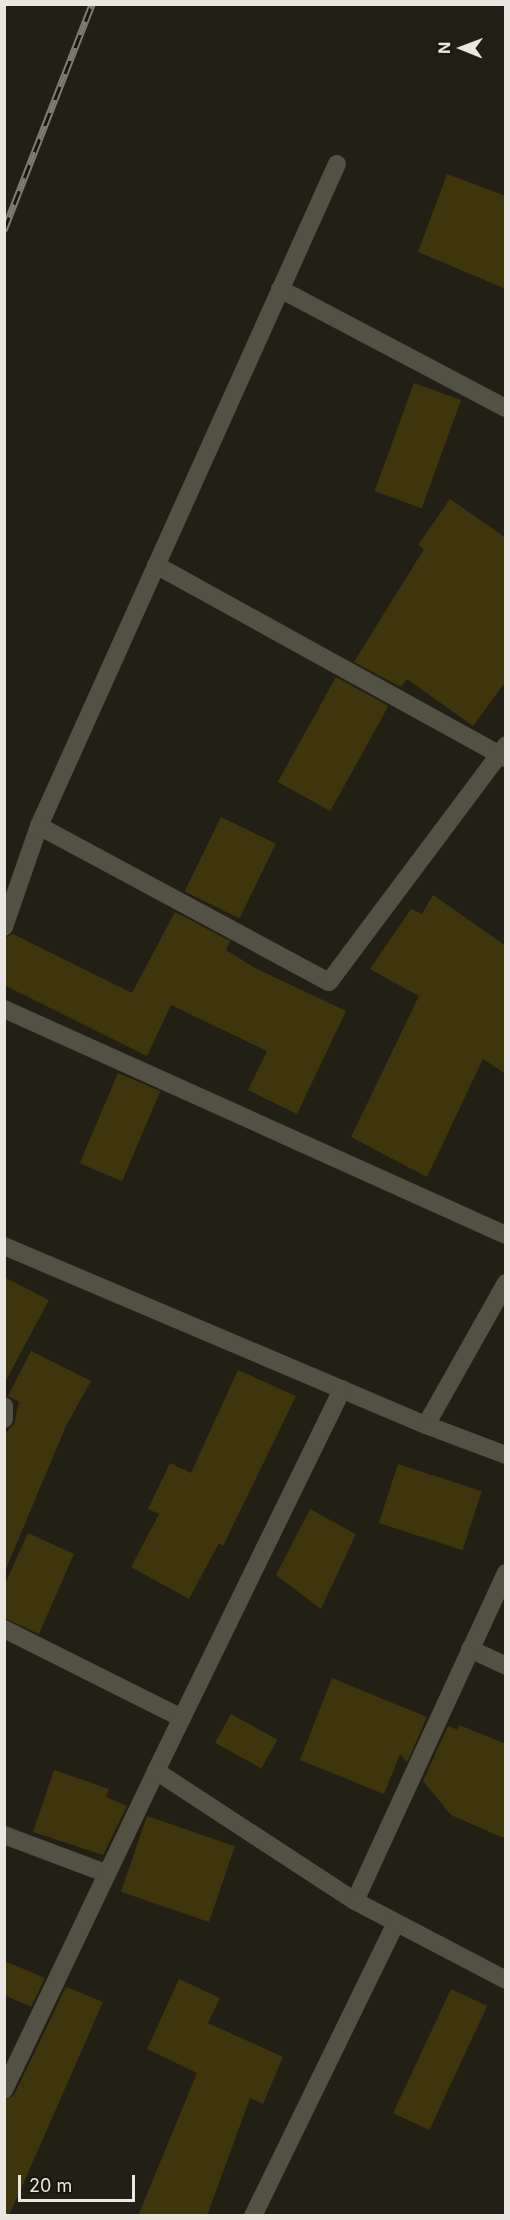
<!DOCTYPE html>
<style>
body{margin:0}
#map{position:relative;width:510px;height:2220px;overflow:hidden;background:#222015;font-family:Inter,sans-serif}
div>[style]{position:absolute}
.building>*{inset:0;background:#3e350d;transform-origin:0 0}
.minor>*{height:18px;margin:-9px;padding:0 9px;transform-origin:9px;border-radius:9px;background:#535044}
.rail>*{height:7px;margin-top:-3.5px;transform-origin:0;background:repeating-linear-gradient(90deg,#19160c 0 14px,#7f7d74 0 28px);box-sizing:border-box;border-block:2px solid #7f7d74}
span{translate:-50% -50%;white-space:nowrap;text-align:center;line-height:1.15;-webkit-text-stroke:5px #19160c;paint-order:stroke}
.frame{position:absolute;inset:0;border:6px solid #e9e7e0;pointer-events:none}
.north{position:absolute;left:432px;top:18px;width:60px;height:60px;-webkit-text-stroke:4px #19160c;paint-order:stroke;rotate:271deg;font-size:16px;font-weight:700;line-height:24px;text-align:center;color:#e9e7e0}
.north::after{content:'';display:block;margin:auto;width:21px;height:27px;background:#e9e7e0;clip-path:polygon(50% 0,100% 100%,50% 72%,0 100%)}
.scale{position:absolute;left:18px;top:2175px;width:117px;height:27px;box-sizing:border-box;border:3px solid #e9e7e0;border-top:0;padding-left:8px;font-size:18px;line-height:21px;white-space:nowrap;color:#e9e7e0;-webkit-text-stroke:4px #19160c;paint-order:stroke}
</style>
<div id="map">
<div class="building">
<i style="clip-path:polygon(447px 174px,506px 196px,506px 289px,418px 252px)"></i>
<i style="left:414px;top:383px;width:50px;height:115px;rotate:20deg"></i>
<i style="clip-path:polygon(450px 499px,506px 538px,506px 681px,473px 726px,407px 679px,401px 687px,354px 662px,424px 549px,418px 545px)"></i>
<i style="left:336px;top:677px;width:60px;height:120px;rotate:29deg"></i>
<i style="left:221px;top:817px;width:61px;height:83px;rotate:26deg"></i>
<i style="clip-path:polygon(433px 895px,506px 946px,506px 1074px,483px 1059px,427px 1177px,351px 1137px,419px 996px,370px 969px,411px 909px,422px 914px)"></i>
<i style="clip-path:polygon(175px 912px,230px 941px,226px 950px,255px 968px,346px 1011px,297px 1114px,248px 1090px,267px 1051px,171px 1005px,147px 1056px,4px 985px,4px 938px,13px 934px,132px 993px)"></i>
<i style="left:118px;top:1073px;width:46px;height:98px;rotate:23deg"></i>
<i style="clip-path:polygon(4px 1277px,49px 1300px,4px 1384px)"></i>
<i style="clip-path:polygon(31px 1351px,91px 1381px,66px 1426px,5px 1571px,4px 1435px,14px 1424px,19px 1402px,8px 1396px)"></i>
<i style="clip-path:polygon(238px 1370px,296px 1396px,223px 1546px,219px 1543px,189px 1599px,131px 1567px,159px 1514px,148px 1509px,170px 1463px,191px 1473px)"></i>
<i style="left:398px;top:1464px;width:88px;height:62px;rotate:18deg"></i>
<i style="clip-path:polygon(310px 1509px,356px 1534px,321px 1609px,276px 1575px)"></i>
<i style="clip-path:polygon(28px 1533px,74px 1554px,39px 1634px,4px 1618px,4px 1586px)"></i>
<i style="clip-path:polygon(332px 1678px,427px 1717px,407px 1762px,400px 1754px,384px 1794px,300px 1760px)"></i>
<i style="left:231px;top:1714px;width:53px;height:33px;rotate:29deg"></i>
<i style="clip-path:polygon(459px 1725px,506px 1744px,506px 1839px,451px 1815px,423px 1781px,448px 1726px,458px 1730px)"></i>
<i style="clip-path:polygon(54px 1770px,109px 1789px,106px 1797px,127px 1806px,103px 1855px,33px 1832px)"></i>
<i style="left:147px;top:1816px;width:93px;height:80px;rotate:19deg"></i>
<i style="clip-path:polygon(4px 1961px,45px 1978px,31px 2007px,4px 1995px)"></i>
<i style="clip-path:polygon(179px 1979px,220px 1998px,208px 2023px,283px 2057px,263px 2104px,250px 2098px,207px 2216px,138px 2216px,197px 2073px,147px 2049px)"></i>
<i style="clip-path:polygon(66px 1987px,103px 2002px,9px 2216px,4px 2216px,4px 2101px,14px 2095px)"></i>
<i style="left:451px;top:1989px;width:40px;height:137px;rotate:25deg"></i>
</div>
<div class="minor">
<i style="left:280px;top:289px;width:255px;rotate:27.8deg"></i>
<i style="left:156px;top:565px;width:400px;rotate:28.9deg"></i>
<i style="left:39px;top:826px;width:726px;rotate:-65.77deg"></i>
<i style="left:4px;top:927px;width:107px;rotate:-70.9deg"></i>
<i style="left:39px;top:826px;width:329px;rotate:28.3deg"></i>
<i style="left:329px;top:982px;width:296px;rotate:-53.2deg"></i>
<i style="left:4px;top:1009px;width:551px;rotate:24.24deg"></i>
<i style="left:4px;top:1246px;width:458px;rotate:23deg"></i>
<i style="left:506px;top:1283px;width:163px;rotate:119.4deg"></i>
<i style="left:426px;top:1425px;width:85px;rotate:20.6deg"></i>
<i style="left:4px;top:1406px;width:13px;rotate:90deg"></i>
<i style="left:4px;top:1629px;width:199px;rotate:26.6deg"></i>
<i style="left:470px;top:1649px;width:40px;rotate:25deg"></i>
<i style="left:156px;top:1771px;width:425px;rotate:-64deg"></i>
<i style="left:4px;top:1835px;width:108px;rotate:20.6deg"></i>
<i style="left:355px;top:1901px;width:361px;rotate:-65.3deg"></i>
<i style="left:4px;top:2090px;width:353px;rotate:-64.5deg"></i>
<i style="left:156px;top:1771px;width:238px;rotate:33.2deg"></i>
<i style="left:355px;top:1901px;width:170px;rotate:27.6deg"></i>
<i style="left:253px;top:2216px;width:324px;rotate:-64deg"></i>
</div>
<div class="rail">
<i style="left:4px;top:230px;width:243px;rotate:-68.7deg"></i>
</div>
<div class="frame"></div>
<div class="north">N</div>
<div class="scale">20 m</div>
</div>
